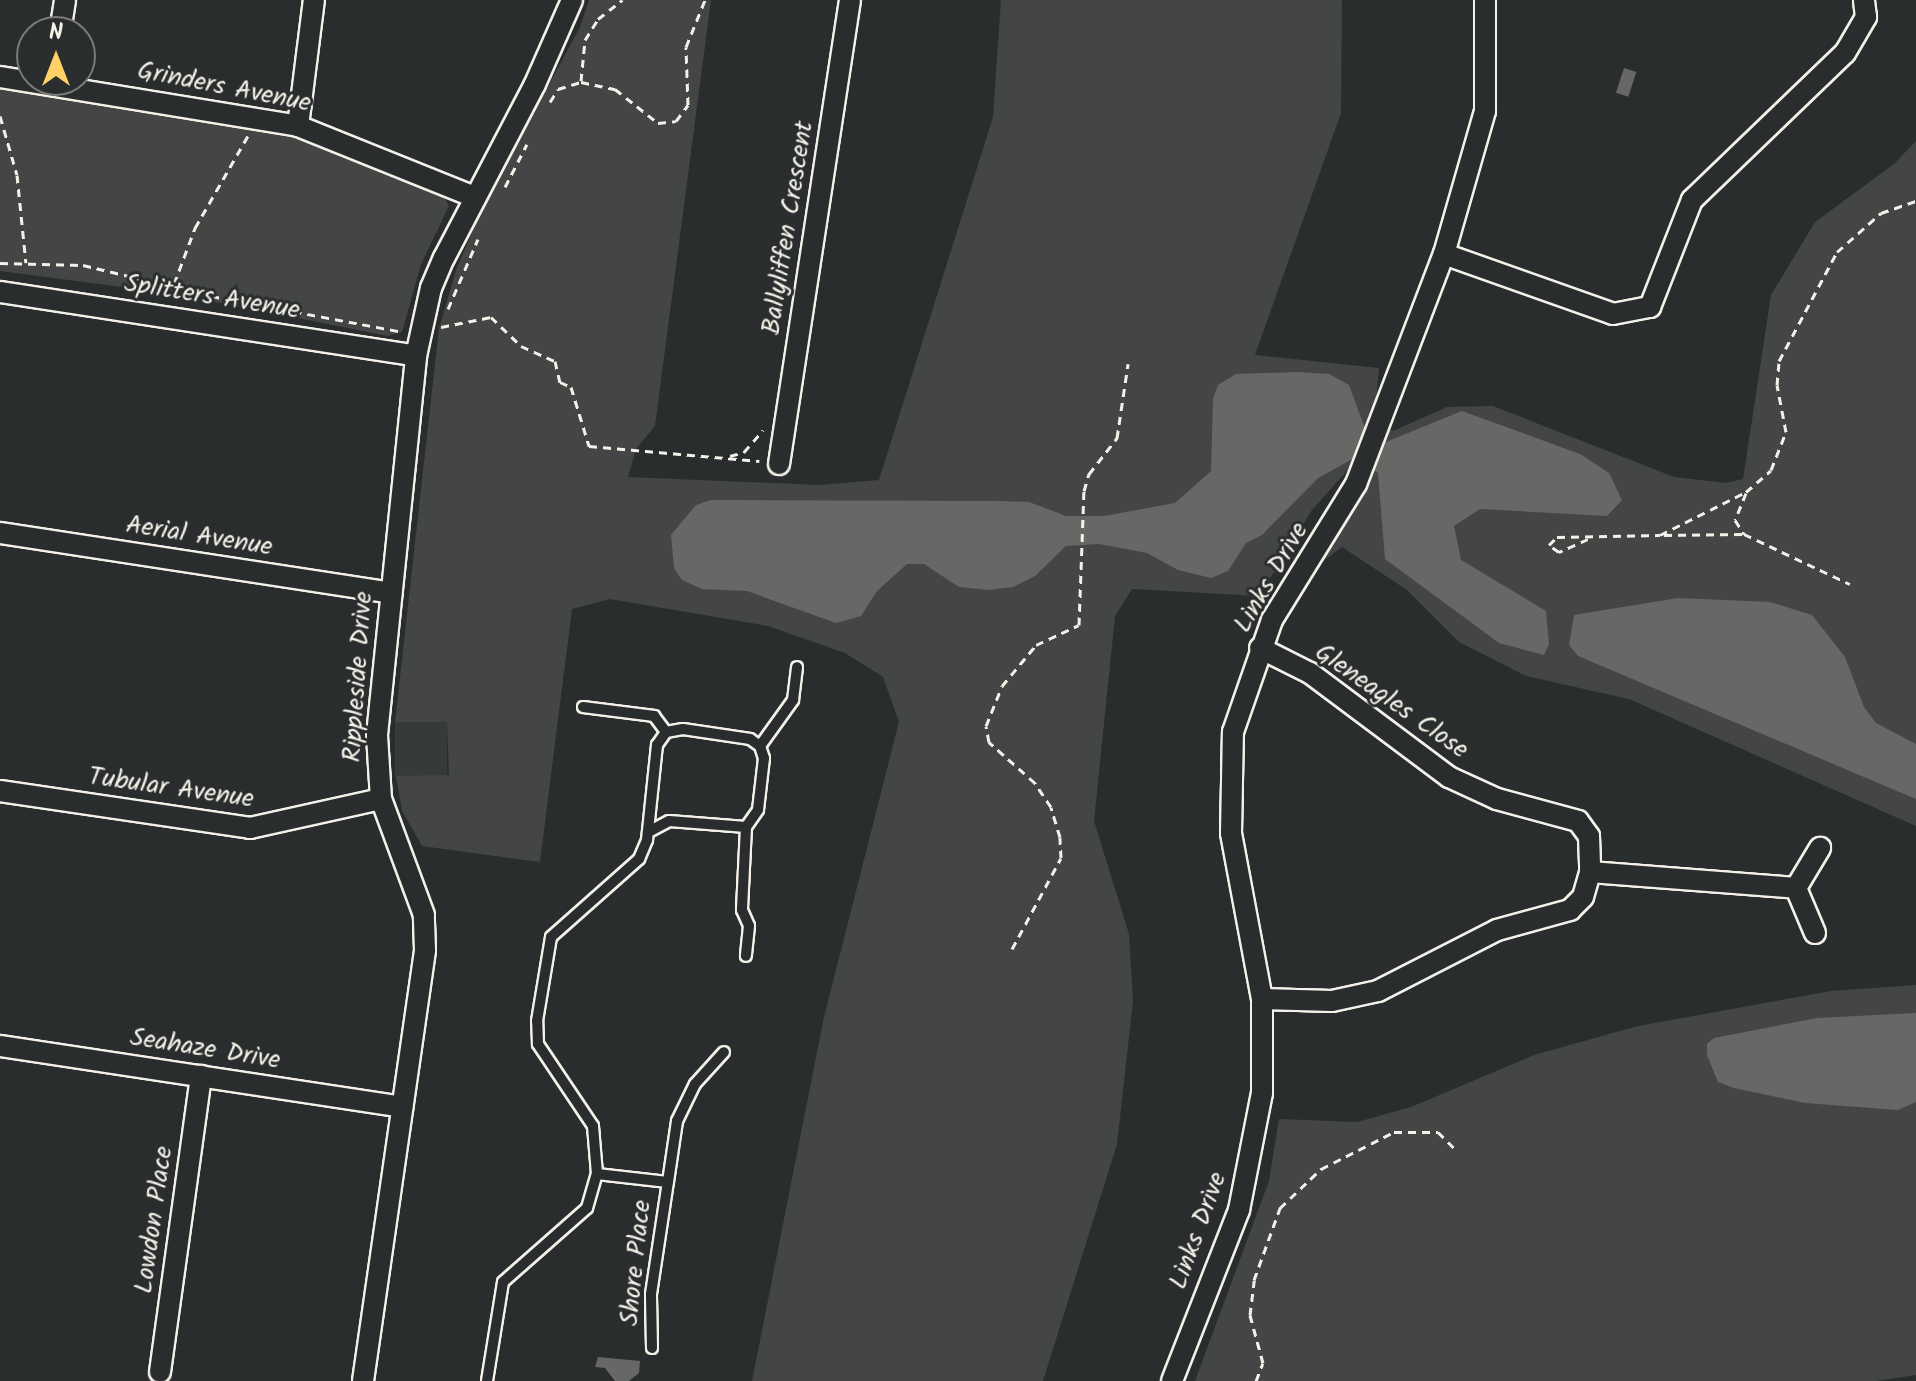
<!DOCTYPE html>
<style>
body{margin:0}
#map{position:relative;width:1916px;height:1381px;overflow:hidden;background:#2a2d2e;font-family:Kalam,sans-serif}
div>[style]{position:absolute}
.built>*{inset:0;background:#373a3a;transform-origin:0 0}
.green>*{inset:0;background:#444645}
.water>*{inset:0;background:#676866;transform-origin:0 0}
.path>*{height:3px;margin-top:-1.5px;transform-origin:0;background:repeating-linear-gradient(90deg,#f4f1e8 0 8px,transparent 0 14px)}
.roads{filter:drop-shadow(2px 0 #f4f1e8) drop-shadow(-2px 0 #f4f1e8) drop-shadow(0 2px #f4f1e8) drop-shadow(0 -2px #f4f1e8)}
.lane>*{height:10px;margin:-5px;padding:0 5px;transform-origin:5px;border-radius:5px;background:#2a2d2e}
.street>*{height:20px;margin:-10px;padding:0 10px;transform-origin:10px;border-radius:10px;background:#2a2d2e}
span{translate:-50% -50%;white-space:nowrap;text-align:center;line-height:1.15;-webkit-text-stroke:6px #2a2d2e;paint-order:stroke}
.street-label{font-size:26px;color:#f4f1e8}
.north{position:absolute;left:16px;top:16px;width:80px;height:80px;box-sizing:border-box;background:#2a2d2e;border:2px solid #7b7b78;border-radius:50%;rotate:0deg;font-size:22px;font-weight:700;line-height:32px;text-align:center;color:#f4f1e8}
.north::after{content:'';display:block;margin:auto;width:28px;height:36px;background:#ffd166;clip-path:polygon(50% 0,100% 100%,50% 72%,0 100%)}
</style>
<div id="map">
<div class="built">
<i style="left:395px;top:722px;width:52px;height:54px"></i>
</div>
<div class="green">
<i style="clip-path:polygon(589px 0,711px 0,655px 426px,636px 449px,628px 477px,820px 485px,879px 480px,993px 117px,1001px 0,1342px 0,1341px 113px,1255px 355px,1379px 368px,1374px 420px,1393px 431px,1447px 407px,1493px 406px,1674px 477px,1726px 483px,1743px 479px,1771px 295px,1815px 222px,1894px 164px,1916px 141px,1916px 826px,1629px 699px,1526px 676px,1459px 642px,1407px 590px,1342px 547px,1323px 561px,1369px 470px,1353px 464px,1312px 510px,1259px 596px,1132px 589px,1115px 616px,1094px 821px,1129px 934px,1133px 1001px,1117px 1144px,1043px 1381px,752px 1381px,824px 1017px,899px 722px,883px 677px,845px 653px,768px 626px,610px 599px,572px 609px,540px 862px,422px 846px,402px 811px,396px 776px,449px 775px,447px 722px,395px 722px,439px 328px,457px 267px,484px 206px,580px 27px)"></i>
<i style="clip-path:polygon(0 86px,296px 135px,442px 193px,449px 206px,421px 264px,402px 332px,388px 336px,175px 294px,0 271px)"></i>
<i style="clip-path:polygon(1916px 985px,1916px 1375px,1876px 1381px,1195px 1381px,1269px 1181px,1279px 1119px,1357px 1122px,1411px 1107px,1534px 1055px,1638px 1026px,1831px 991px)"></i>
</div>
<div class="water">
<i style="left:1624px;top:68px;width:13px;height:26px;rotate:18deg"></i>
<i style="clip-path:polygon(1297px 372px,1329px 374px,1349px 385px,1367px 434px,1386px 442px,1462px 411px,1580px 454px,1609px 473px,1622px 500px,1607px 516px,1480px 509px,1454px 526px,1461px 560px,1546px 611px,1549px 644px,1544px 655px,1499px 643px,1385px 559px,1378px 473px,1356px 457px,1318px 478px,1262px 535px,1246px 543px,1228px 571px,1211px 578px,1178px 570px,1147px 553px,1099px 544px,1066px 546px,1035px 576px,1013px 587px,989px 590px,959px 587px,924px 564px,907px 564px,877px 591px,861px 616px,836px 623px,747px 591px,702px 589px,682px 580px,674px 568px,671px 535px,696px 505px,711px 500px,999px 501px,1029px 502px,1066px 516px,1104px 516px,1175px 503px,1211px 471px,1213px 399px,1218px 385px,1236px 374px)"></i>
<i style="clip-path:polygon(1678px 598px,1770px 602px,1812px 615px,1845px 657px,1864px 707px,1876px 723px,1916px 744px,1916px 799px,1578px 656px,1569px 645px,1574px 615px)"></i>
<i style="clip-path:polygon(1916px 1013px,1916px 1102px,1898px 1110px,1805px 1103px,1734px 1088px,1718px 1082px,1707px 1055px,1707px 1044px,1714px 1038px,1817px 1018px)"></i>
<i style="clip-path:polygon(598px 1357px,640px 1361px,639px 1373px,629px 1381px,615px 1381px,605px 1368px,595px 1367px)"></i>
</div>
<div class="path">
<i style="left:581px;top:81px;width:41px;rotate:-84.4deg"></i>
<i style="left:585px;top:40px;width:25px;rotate:-58deg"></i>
<i style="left:598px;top:19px;width:31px;rotate:-38deg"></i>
<i style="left:550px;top:102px;width:15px;rotate:-58deg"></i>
<i style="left:558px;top:89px;width:24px;rotate:-17deg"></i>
<i style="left:581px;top:82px;width:35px;rotate:12deg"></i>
<i style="left:615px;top:89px;width:55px;rotate:38.3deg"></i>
<i style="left:658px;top:123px;width:18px;rotate:-6deg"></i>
<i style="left:676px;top:121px;width:20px;rotate:-53deg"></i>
<i style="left:688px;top:105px;width:58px;rotate:-92deg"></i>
<i style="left:686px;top:47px;width:51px;rotate:-68deg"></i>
<i style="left:0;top:116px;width:61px;rotate:73.9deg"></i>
<i style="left:17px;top:175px;width:88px;rotate:84.2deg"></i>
<i style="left:505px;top:187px;width:48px;rotate:-62.9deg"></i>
<i style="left:0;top:263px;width:83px;rotate:1.4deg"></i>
<i style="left:83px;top:265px;width:132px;rotate:13.6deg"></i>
<i style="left:211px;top:296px;width:195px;rotate:10.6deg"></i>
<i style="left:176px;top:298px;width:14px;rotate:-98deg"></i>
<i style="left:174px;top:284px;width:60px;rotate:-69.4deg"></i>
<i style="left:195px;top:228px;width:106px;rotate:-60.1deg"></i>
<i style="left:448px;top:309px;width:76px;rotate:-66.8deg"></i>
<i style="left:441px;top:327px;width:51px;rotate:-11.3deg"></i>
<i style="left:491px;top:317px;width:42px;rotate:44deg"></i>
<i style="left:521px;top:346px;width:37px;rotate:24deg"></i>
<i style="left:555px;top:361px;width:22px;rotate:77deg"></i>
<i style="left:560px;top:382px;width:12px;rotate:24deg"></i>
<i style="left:571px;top:387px;width:62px;rotate:73deg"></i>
<i style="left:589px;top:446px;width:171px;rotate:5deg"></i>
<i style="left:730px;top:456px;width:15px;rotate:-16deg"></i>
<i style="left:744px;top:452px;width:29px;rotate:-49deg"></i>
<i style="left:1746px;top:493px;width:29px;rotate:112deg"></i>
<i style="left:1735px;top:520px;width:17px;rotate:57deg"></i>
<i style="left:1744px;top:534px;width:117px;rotate:25.3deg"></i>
<i style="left:1664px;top:535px;width:80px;rotate:-0.7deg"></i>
<i style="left:1588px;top:539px;width:32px;rotate:156deg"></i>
<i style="left:1559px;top:552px;width:12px;rotate:-145deg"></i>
<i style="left:1549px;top:545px;width:11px;rotate:-45deg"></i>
<i style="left:1557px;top:537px;width:103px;rotate:-1.1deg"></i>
<i style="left:1660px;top:535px;width:96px;rotate:-26.6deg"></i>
<i style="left:1746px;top:492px;width:33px;rotate:-41deg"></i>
<i style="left:1771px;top:470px;width:41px;rotate:-68.5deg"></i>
<i style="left:1786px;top:432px;width:48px;rotate:-100.8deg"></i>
<i style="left:1777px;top:385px;width:24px;rotate:-85deg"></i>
<i style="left:1779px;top:361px;width:123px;rotate:-62deg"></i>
<i style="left:1837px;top:252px;width:59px;rotate:-41.6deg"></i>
<i style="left:1881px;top:213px;width:37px;rotate:-19deg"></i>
<i style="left:1012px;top:949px;width:103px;rotate:-61.7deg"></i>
<i style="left:1061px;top:858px;width:21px;rotate:-93deg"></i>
<i style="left:1060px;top:837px;width:31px;rotate:-107deg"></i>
<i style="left:1051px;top:807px;width:29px;rotate:-124deg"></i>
<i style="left:1035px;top:783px;width:62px;rotate:-138.3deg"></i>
<i style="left:989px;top:742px;width:16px;rotate:-101deg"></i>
<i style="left:986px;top:726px;width:43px;rotate:-68.2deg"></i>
<i style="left:1002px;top:686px;width:53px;rotate:-50.3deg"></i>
<i style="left:1036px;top:645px;width:47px;rotate:-24.9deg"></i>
<i style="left:1079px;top:625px;width:134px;rotate:-87.9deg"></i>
<i style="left:1084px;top:491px;width:18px;rotate:-74deg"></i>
<i style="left:1089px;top:474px;width:46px;rotate:-52.1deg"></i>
<i style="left:1117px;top:438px;width:75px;rotate:-81.5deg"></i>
<i style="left:1256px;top:1381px;width:19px;rotate:-69deg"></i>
<i style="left:1263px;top:1363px;width:50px;rotate:-105.2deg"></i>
<i style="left:1250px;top:1315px;width:35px;rotate:-83deg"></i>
<i style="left:1254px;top:1280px;width:77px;rotate:-70.1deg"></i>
<i style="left:1280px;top:1208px;width:57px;rotate:-43.6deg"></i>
<i style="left:1321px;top:1169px;width:82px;rotate:-26.9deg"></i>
<i style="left:1394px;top:1132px;width:44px"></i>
<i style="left:1438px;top:1132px;width:23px;rotate:45deg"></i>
</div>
<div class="roads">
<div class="lane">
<i style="left:583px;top:707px;width:72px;rotate:7.2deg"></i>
<i style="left:654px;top:716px;width:20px;rotate:53deg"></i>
<i style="left:760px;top:746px;width:57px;rotate:-54.3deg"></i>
<i style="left:793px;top:700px;width:33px;rotate:-83deg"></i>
<i style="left:746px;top:827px;width:83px;rotate:92.8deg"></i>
<i style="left:742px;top:910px;width:17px;rotate:66deg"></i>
<i style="left:749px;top:926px;width:30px;rotate:96deg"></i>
<i style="left:597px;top:1174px;width:71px;rotate:6.4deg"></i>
<i style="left:668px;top:1182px;width:62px;rotate:-81.6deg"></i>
<i style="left:677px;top:1121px;width:41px;rotate:-64.1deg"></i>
<i style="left:695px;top:1084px;width:43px;rotate:-47.8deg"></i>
<i style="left:652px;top:1348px;width:54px;rotate:-91.1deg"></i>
<i style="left:651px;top:1294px;width:113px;rotate:-81.4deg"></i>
<i style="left:487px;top:1381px;width:100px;rotate:-80.8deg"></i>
<i style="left:503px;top:1282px;width:112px;rotate:-41.4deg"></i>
<i style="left:587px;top:1208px;width:35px;rotate:-74deg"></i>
<i style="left:597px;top:1174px;width:48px;rotate:-94.8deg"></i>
<i style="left:593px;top:1126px;width:99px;rotate:-123.9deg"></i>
<i style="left:538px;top:1044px;width:23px;rotate:-92deg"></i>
<i style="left:537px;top:1021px;width:85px;rotate:-80.5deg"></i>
<i style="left:551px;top:937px;width:118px;rotate:-41.6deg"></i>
<i style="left:639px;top:859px;width:21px;rotate:-67deg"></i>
<i style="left:647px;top:840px;width:96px;rotate:-84deg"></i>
<i style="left:657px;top:745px;width:16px;rotate:-55deg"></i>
<i style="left:666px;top:732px;width:17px;rotate:-10deg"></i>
<i style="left:683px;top:729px;width:68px;rotate:8.5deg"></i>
<i style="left:750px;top:739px;width:12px;rotate:35deg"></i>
<i style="left:760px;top:746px;width:13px;rotate:72deg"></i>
<i style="left:764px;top:758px;width:52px;rotate:96.6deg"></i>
<i style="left:758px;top:810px;width:21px;rotate:125deg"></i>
<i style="left:746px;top:827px;width:77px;rotate:-175.5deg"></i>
<i style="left:669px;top:821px;width:24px;rotate:152deg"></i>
</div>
<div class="street">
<i style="left:60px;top:32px;width:32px;rotate:-81deg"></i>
<i style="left:0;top:77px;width:302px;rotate:9.3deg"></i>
<i style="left:298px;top:126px;width:191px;rotate:21.9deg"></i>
<i style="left:298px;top:126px;width:127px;rotate:-82.8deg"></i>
<i style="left:1444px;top:254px;width:179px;rotate:19.5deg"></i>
<i style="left:1613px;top:314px;width:38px;rotate:-11deg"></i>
<i style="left:1650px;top:307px;width:115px;rotate:-68.6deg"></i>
<i style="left:1692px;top:200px;width:212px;rotate:-43.9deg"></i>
<i style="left:1845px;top:53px;width:42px;rotate:-59.7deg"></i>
<i style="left:1866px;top:17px;width:17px;rotate:-97deg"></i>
<i style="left:0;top:292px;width:421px;rotate:8.7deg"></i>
<i style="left:779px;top:464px;width:469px;rotate:-81.3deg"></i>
<i style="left:0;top:533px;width:396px;rotate:8.7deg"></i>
<i style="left:1260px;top:648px;width:56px;rotate:26.6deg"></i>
<i style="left:1310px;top:673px;width:174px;rotate:36.8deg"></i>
<i style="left:1449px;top:777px;width:53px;rotate:24.6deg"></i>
<i style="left:1497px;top:799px;width:84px;rotate:15.2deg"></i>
<i style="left:1578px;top:821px;width:19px;rotate:54deg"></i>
<i style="left:1589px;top:836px;width:36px;rotate:88deg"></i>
<i style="left:1590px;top:872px;width:207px;rotate:4.4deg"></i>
<i style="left:0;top:791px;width:253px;rotate:8.4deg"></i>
<i style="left:250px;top:828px;width:134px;rotate:-12.5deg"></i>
<i style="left:1815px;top:933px;width:49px;rotate:-112.9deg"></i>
<i style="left:1796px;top:888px;width:47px;rotate:-59deg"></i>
<i style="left:1262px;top:999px;width:70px;rotate:1.6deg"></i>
<i style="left:1332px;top:1001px;width:47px;rotate:-12.3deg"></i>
<i style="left:1378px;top:991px;width:134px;rotate:-27.1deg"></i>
<i style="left:1497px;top:930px;width:76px;rotate:-15.3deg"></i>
<i style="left:1570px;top:910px;width:18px;rotate:-45deg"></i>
<i style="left:1583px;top:897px;width:26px;rotate:-74deg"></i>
<i style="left:0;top:1046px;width:407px;rotate:8.6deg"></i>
<i style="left:160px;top:1372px;width:299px;rotate:-82.1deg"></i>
<i style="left:363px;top:1381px;width:435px;rotate:-81.8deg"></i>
<i style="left:425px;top:950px;width:35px;rotate:-92deg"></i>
<i style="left:424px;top:915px;width:124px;rotate:-110.3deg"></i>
<i style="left:381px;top:799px;width:64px;rotate:-93.6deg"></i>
<i style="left:377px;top:735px;width:381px;rotate:-84.1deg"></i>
<i style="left:416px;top:356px;width:70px;rotate:-77.6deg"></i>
<i style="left:431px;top:288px;width:33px;rotate:-67deg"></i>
<i style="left:444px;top:258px;width:196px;rotate:-62.4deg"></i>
<i style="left:535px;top:84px;width:92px;rotate:-66.2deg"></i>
<i style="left:1172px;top:1381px;width:184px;rotate:-68.6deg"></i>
<i style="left:1239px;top:1210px;width:119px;rotate:-78.9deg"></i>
<i style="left:1262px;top:1093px;width:94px;rotate:-90deg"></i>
<i style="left:1262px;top:999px;width:169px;rotate:-100.6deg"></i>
<i style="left:1231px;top:833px;width:101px;rotate:-88.9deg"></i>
<i style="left:1233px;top:732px;width:119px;rotate:-70.8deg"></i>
<i style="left:1272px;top:620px;width:160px;rotate:-58.3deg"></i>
<i style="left:1356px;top:484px;width:246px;rotate:-69.1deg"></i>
<i style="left:1444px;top:254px;width:149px;rotate:-74deg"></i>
<i style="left:1485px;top:111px;width:111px;rotate:-90deg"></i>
</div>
</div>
<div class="street-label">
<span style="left:224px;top:88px;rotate:11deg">Grinders Avenue</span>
<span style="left:789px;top:228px;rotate:-81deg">Ballyliffen Crescent</span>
<span style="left:212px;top:298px;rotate:9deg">Splitters Avenue</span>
<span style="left:199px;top:537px;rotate:9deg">Aerial Avenue</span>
<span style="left:1272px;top:578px;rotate:-60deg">Links Drive</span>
<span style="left:359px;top:677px;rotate:-86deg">Rippleside Drive</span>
<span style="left:1391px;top:702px;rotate:35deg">Gleneagles Close</span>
<span style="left:171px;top:789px;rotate:8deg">Tubular Avenue</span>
<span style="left:205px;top:1050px;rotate:9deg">Seahaze Drive</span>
<span style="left:155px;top:1220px;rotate:-82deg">Lowdon Place</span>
<span style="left:1199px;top:1231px;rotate:-70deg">Links Drive</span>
<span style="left:637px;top:1263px;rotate:-84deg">Shore Place</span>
</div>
<div class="north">N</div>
</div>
